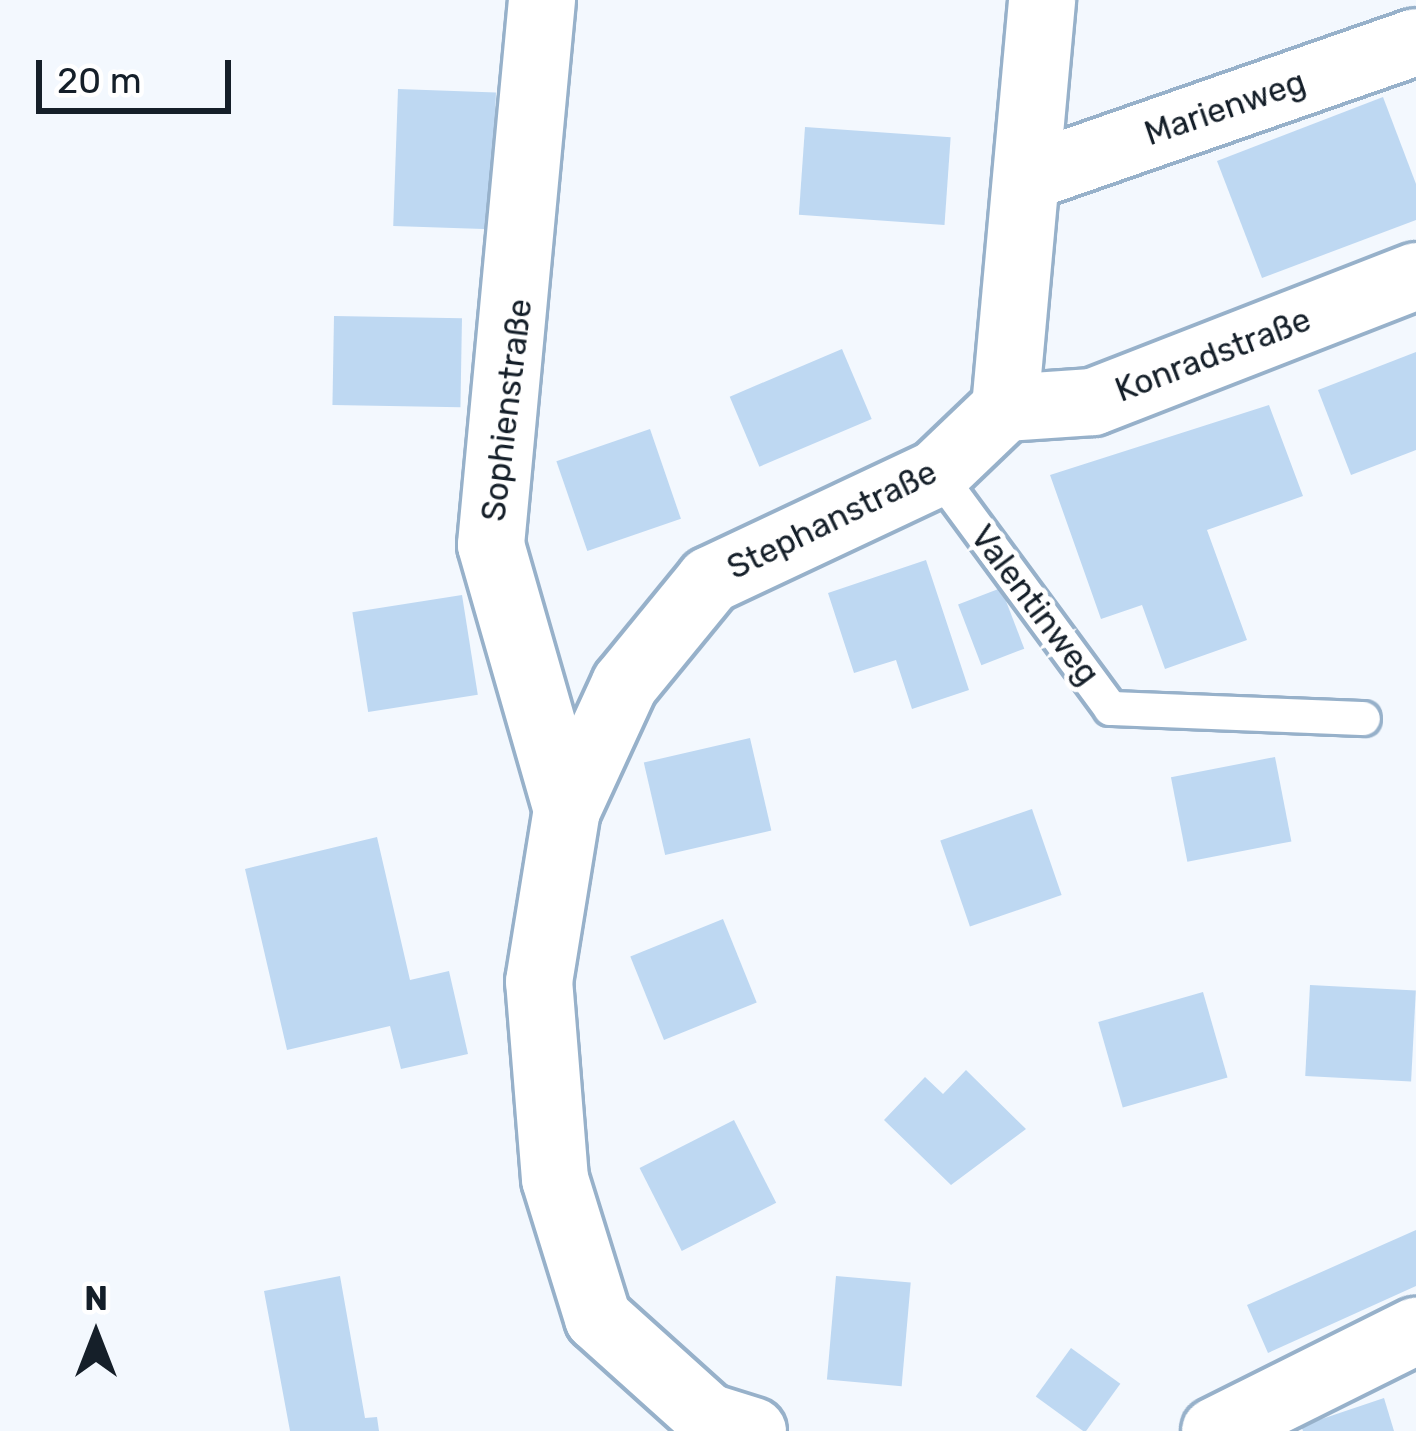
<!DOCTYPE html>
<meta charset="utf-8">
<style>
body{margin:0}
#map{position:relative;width:1416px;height:1431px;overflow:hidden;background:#f3f8fe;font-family:Rubik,sans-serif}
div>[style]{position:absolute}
.building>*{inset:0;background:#bed8f2;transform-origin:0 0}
.roads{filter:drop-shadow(3px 0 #97b1ca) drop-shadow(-3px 0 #97b1ca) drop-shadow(0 3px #97b1ca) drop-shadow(0 -3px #97b1ca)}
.lane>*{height:33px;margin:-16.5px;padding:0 16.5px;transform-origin:16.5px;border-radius:16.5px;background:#fff}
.street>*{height:66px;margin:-33px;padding:0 33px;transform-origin:33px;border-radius:33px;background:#fff}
span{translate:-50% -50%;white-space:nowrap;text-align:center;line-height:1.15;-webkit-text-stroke:10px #fff;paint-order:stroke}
.street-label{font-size:33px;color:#151f29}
.north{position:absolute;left:36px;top:1275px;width:120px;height:120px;-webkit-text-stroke:9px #fff;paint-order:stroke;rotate:0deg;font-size:33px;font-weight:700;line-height:48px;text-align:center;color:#151f29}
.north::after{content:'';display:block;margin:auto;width:42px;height:54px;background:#151f29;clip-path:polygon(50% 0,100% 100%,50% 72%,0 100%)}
.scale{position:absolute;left:36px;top:60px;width:195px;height:54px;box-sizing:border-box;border:6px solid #151f29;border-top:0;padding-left:15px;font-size:36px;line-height:42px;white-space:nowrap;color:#151f29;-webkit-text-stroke:9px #fff;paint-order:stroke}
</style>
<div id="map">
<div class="building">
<i style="left:398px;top:89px;width:98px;height:137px;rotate:2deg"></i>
<i style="clip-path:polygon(1383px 97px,1416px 184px,1416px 220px,1262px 278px,1217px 161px)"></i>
<i style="left:805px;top:127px;width:146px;height:88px;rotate:4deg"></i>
<i style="left:334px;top:316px;width:128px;height:89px;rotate:1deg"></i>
<i style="left:842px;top:349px;width:76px;height:122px;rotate:67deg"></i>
<i style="clip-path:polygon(1416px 352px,1416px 450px,1351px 475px,1318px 390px)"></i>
<i style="clip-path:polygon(1269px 405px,1303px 496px,1207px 530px,1247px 640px,1165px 669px,1142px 605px,1101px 619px,1050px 475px)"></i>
<i style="left:650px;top:429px;width:95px;height:99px;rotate:71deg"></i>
<i style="clip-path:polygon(926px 560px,969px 690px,912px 709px,896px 660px,854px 673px,828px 593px)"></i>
<i style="left:1001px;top:588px;width:65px;height:46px;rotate:69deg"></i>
<i style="left:462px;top:595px;width:101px;height:111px;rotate:81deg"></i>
<i style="left:750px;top:738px;width:95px;height:109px;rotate:77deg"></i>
<i style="left:1275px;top:757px;width:86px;height:106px;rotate:79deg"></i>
<i style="left:1032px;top:809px;width:91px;height:97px;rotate:71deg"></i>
<i style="clip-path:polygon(377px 837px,410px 980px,449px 971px,468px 1054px,401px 1069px,390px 1026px,287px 1050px,245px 869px)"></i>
<i style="left:723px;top:919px;width:90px;height:100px;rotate:68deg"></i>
<i style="left:1310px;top:985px;width:106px;height:91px;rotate:3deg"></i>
<i style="left:1203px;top:992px;width:89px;height:109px;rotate:74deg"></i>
<i style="clip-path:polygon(966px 1070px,1026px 1129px,951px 1185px,884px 1120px,925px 1077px,943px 1094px)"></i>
<i style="left:734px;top:1120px;width:93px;height:106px;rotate:63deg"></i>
<i style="clip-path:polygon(1416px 1230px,1416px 1286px,1268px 1353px,1247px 1305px)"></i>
<i style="clip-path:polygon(340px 1276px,365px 1418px,377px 1417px,379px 1431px,290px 1431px,264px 1291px)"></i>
<i style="left:836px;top:1276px;width:75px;height:104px;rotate:5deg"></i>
<i style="left:1071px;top:1348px;width:61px;height:60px;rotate:36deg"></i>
<i style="clip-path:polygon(1384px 1398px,1394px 1431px,1303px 1431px,1301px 1426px)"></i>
</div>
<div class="roads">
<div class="lane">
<i style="left:937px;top:473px;width:292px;rotate:53.6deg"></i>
<i style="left:1110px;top:708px;width:253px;rotate:2.3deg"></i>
</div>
<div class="street">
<i style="left:542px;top:0;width:547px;rotate:95.35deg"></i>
<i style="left:491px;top:545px;width:276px;rotate:74deg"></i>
<i style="left:1034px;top:175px;width:404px;rotate:-19.2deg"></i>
<i style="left:1005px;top:408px;width:88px;rotate:-3.9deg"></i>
<i style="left:1093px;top:402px;width:347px;rotate:-21.3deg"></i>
<i style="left:753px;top:1431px;width:47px;rotate:-162.7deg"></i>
<i style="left:708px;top:1417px;width:148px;rotate:-138deg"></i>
<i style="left:598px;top:1318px;width:145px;rotate:-107.2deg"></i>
<i style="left:555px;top:1179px;width:198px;rotate:-94.6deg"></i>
<i style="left:539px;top:982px;width:174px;rotate:-80.8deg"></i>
<i style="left:567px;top:810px;width:139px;rotate:-65.3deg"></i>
<i style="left:625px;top:684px;width:134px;rotate:-50.7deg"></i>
<i style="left:710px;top:580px;width:251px;rotate:-25.2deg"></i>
<i style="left:937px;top:473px;width:94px;rotate:-43.7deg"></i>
<i style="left:1005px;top:408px;width:410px;rotate:-84.8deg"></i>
<i style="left:1215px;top:1431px;width:225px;rotate:-26.5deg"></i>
</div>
</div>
<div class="street-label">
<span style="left:1225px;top:108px;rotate:-19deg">Marienweg</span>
<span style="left:1213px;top:355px;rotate:-21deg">Konradstraße</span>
<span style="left:507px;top:410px;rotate:-83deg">Sophienstraße</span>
<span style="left:832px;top:520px;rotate:-26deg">Stephanstraße</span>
<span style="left:1035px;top:605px;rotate:53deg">Valentinweg</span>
</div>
<div class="north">N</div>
<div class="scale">20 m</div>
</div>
